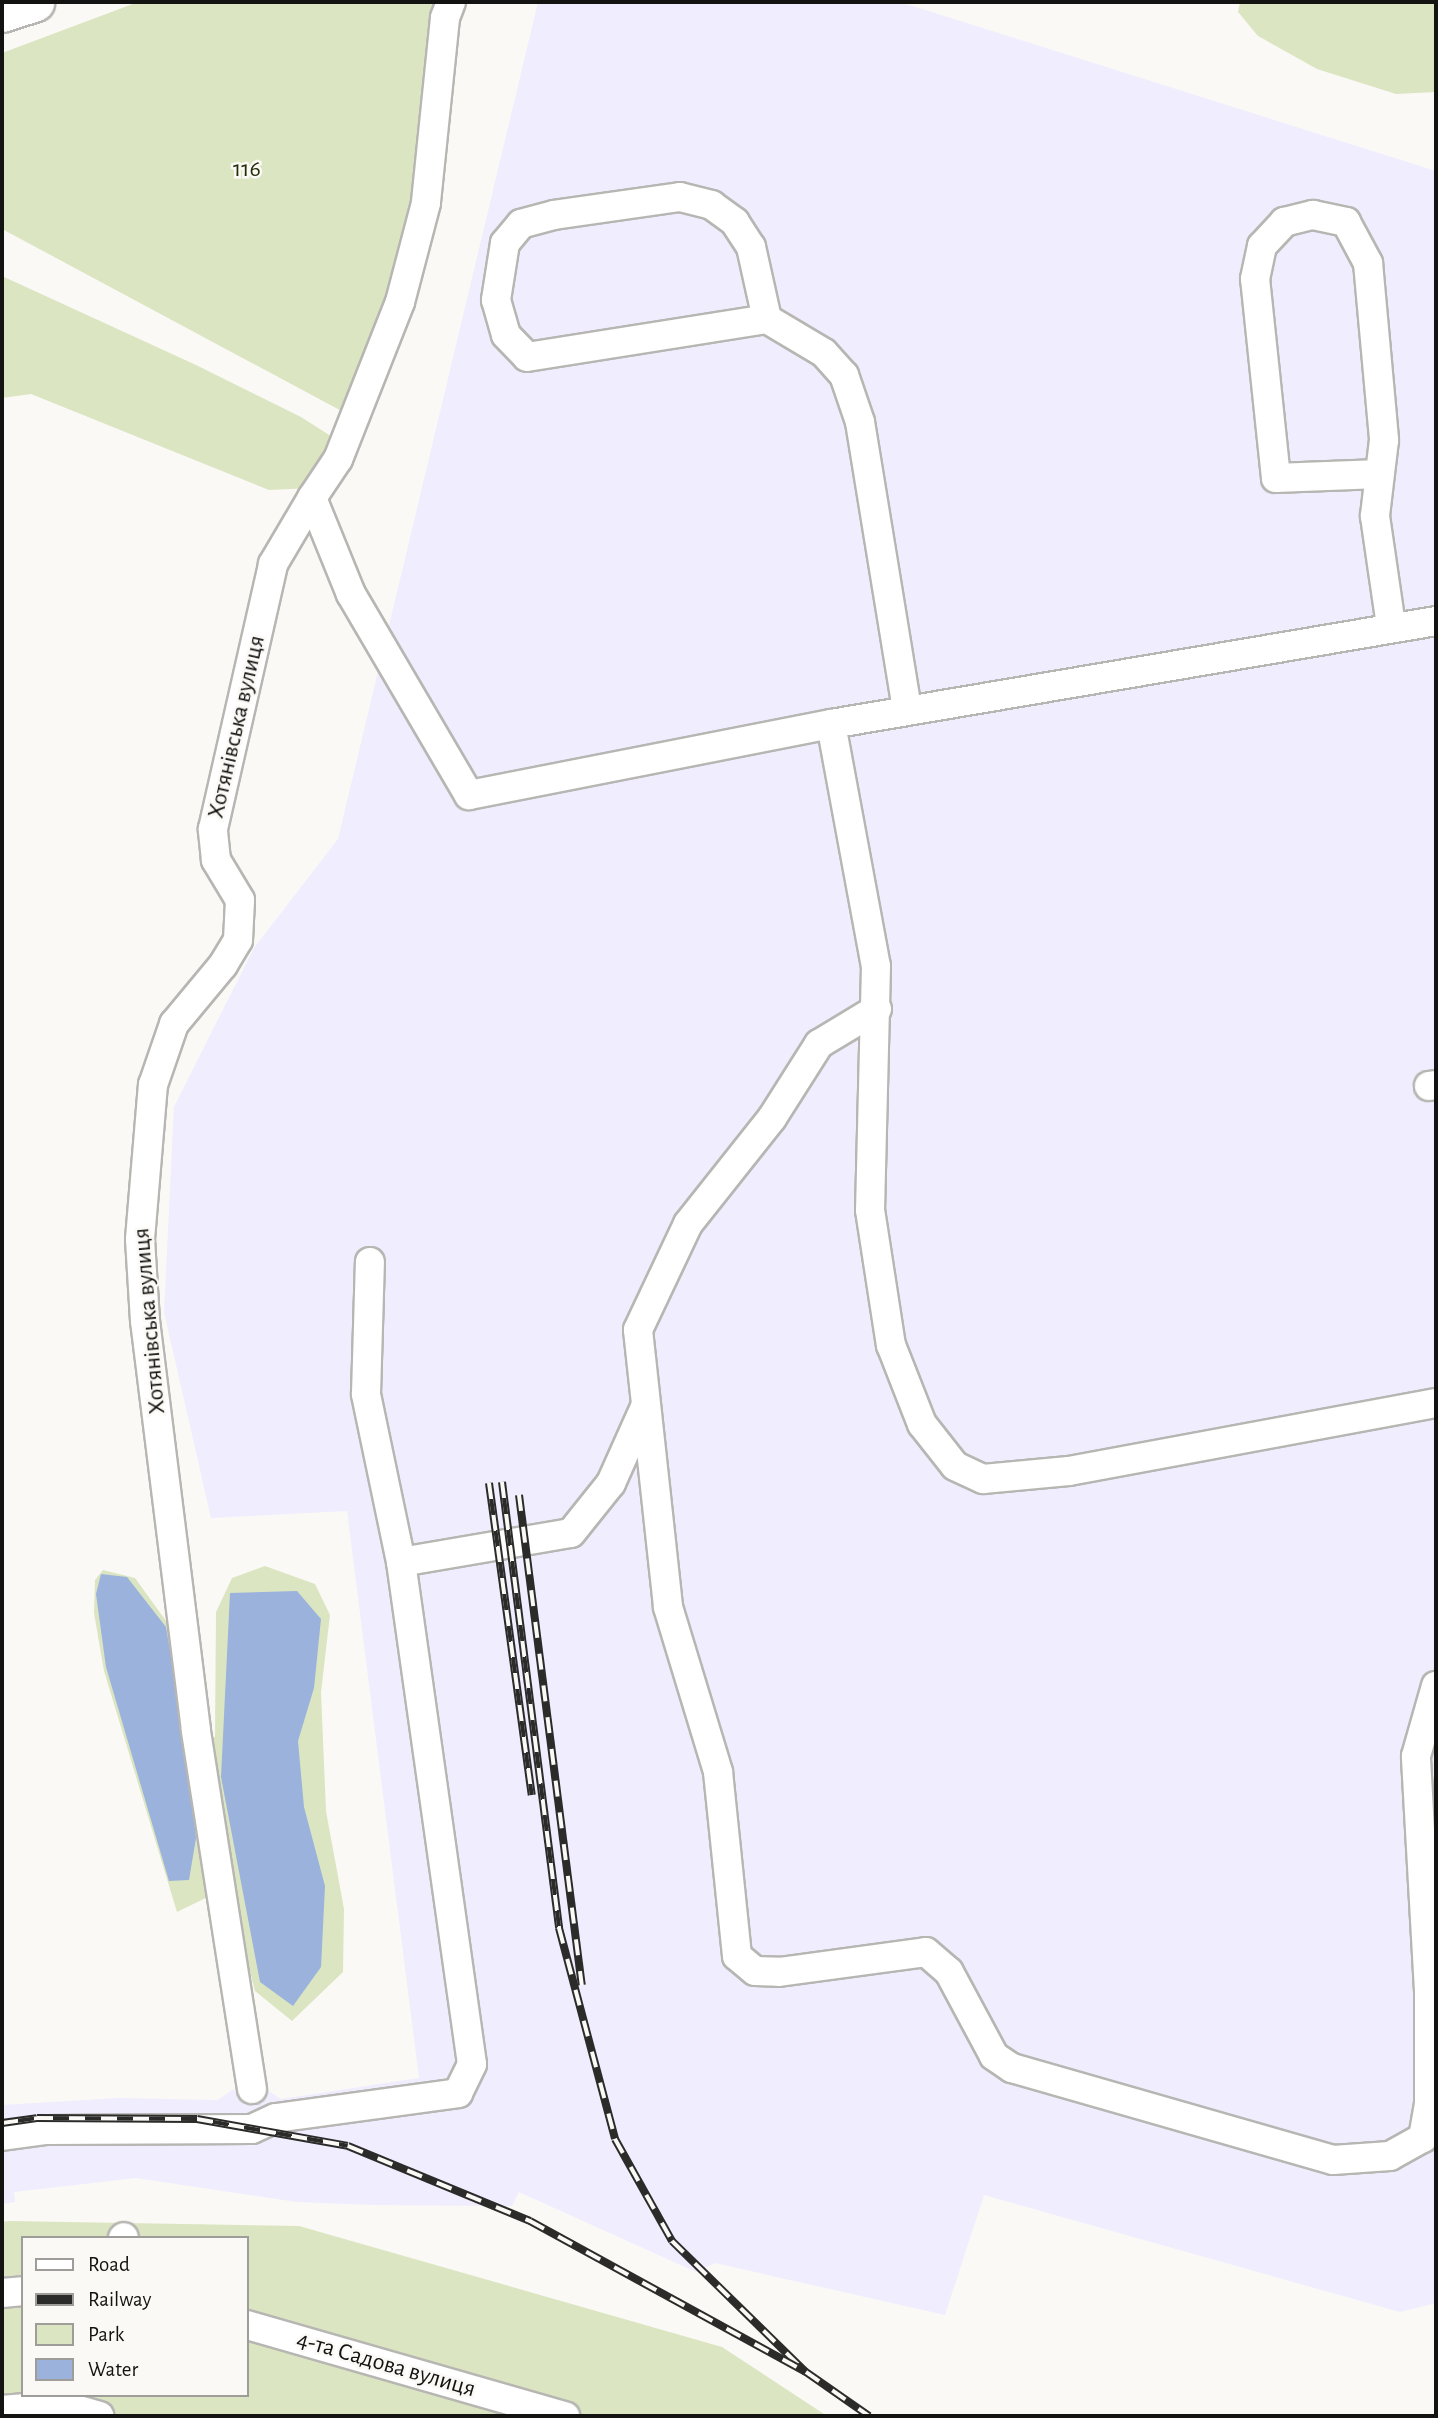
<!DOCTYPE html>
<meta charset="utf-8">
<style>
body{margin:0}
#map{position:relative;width:1438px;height:2418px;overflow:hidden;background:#fbf9f5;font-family:"Alegreya Sans",sans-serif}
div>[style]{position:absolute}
.industrial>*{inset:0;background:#efedfe}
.green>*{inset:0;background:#dbe5c2}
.water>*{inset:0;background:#9ab2dc}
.roads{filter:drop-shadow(2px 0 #b7b6b2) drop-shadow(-2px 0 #b7b6b2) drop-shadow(0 2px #b7b6b2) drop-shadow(0 -2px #b7b6b2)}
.minor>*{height:28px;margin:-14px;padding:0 14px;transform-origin:14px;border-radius:14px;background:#fff}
.major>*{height:37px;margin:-18.5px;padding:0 18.5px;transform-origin:18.5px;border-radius:18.5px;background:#fff}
.rail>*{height:8px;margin-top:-4px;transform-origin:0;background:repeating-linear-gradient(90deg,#fbf9f5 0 16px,#2b2b2a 0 32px);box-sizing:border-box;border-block:2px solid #2b2b2a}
span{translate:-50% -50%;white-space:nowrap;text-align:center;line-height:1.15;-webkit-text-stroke:5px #fbf9f5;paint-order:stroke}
.park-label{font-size:24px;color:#252d08}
.street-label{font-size:24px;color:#131312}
.frame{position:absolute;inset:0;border:4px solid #131312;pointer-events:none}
.legend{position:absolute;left:21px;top:2236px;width:228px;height:161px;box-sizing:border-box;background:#fbf9f5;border:2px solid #9e9d9a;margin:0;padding:9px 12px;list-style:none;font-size:21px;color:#131312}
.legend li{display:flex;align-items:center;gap:14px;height:35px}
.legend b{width:35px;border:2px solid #9e9d9a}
</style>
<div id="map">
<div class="industrial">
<i style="clip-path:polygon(538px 2px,900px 2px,1436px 171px,1436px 2303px,1400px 2312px,984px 2195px,945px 2315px,715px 2263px,696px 2272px,519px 2192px,512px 2206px,371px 2205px,297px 2202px,136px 2178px,14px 2192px,15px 2202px,2px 2204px,2px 2105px,119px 2098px,218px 2100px,232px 2090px,264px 2088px,281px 2099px,419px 2078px,347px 1511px,211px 1518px,164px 1312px,174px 1107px,254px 948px,338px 839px)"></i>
</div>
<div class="green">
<i style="clip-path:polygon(138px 2px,444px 2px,420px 167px,395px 280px,349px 415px,2px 229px,2px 53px)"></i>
<i style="clip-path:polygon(1240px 2px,1436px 2px,1436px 92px,1396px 94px,1317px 69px,1258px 36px,1238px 12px)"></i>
<i style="clip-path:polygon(2px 276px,196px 365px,301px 417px,337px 440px,312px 488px,269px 490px,31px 394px,2px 398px)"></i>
<i style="clip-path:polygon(265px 1566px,315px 1584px,330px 1615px,321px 1692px,326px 1811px,344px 1909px,343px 1972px,292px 2021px,255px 1991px,228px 1887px,177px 1912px,104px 1671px,94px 1613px,95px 1580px,103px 1570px,135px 1578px,169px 1625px,189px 1745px,215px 1737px,216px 1612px,232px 1578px)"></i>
<i style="clip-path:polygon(evenodd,9px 2221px,299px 2226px,722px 2347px,827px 2416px,2px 2416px,2px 2222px,9px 2221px,23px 2238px,247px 2238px,247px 2395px,23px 2395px,23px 2238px)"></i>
</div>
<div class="water">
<i style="clip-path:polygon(101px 1574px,127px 1577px,166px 1627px,187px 1751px,196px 1838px,189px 1880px,169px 1881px,106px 1667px,96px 1594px)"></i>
<i style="clip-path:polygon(297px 1591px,321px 1619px,314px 1688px,298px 1741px,304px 1807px,325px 1886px,321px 1967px,293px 2006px,260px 1982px,221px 1777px,230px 1593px)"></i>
</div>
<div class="roads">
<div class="minor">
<i style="left:451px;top:2px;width:17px;rotate:111deg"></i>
<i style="left:445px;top:18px;width:186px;rotate:95.9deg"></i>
<i style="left:426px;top:203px;width:102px;rotate:104.7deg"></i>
<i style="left:400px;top:302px;width:169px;rotate:111.5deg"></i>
<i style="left:338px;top:459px;width:47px;rotate:123.7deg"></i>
<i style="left:312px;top:498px;width:104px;rotate:67.9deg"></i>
<i style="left:351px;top:594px;width:233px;rotate:59.6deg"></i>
<i style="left:469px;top:795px;width:369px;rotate:-11.1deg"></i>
<i style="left:831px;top:724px;width:246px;rotate:79.5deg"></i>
<i style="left:876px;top:966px;width:244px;rotate:91.4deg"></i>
<i style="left:870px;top:1210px;width:137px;rotate:81.2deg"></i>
<i style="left:891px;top:1345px;width:85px;rotate:68.6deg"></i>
<i style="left:922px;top:1424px;width:53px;rotate:51.8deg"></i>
<i style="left:955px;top:1466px;width:31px;rotate:25deg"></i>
<i style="left:983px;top:1479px;width:86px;rotate:-5.3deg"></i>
<i style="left:1069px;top:1471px;width:373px;rotate:-10.5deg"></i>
<i style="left:767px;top:319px;width:74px;rotate:-102.5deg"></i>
<i style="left:751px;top:247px;width:30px;rotate:-123deg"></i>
<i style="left:735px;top:222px;width:29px;rotate:-144deg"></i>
<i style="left:712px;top:205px;width:33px;rotate:-166deg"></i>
<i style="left:680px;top:197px;width:127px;rotate:171.9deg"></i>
<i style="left:554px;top:215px;width:34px;rotate:165deg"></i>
<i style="left:521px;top:224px;width:25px;rotate:130deg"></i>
<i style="left:505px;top:243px;width:58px;rotate:99deg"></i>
<i style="left:496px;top:300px;width:36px;rotate:74deg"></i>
<i style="left:506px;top:335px;width:30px;rotate:46deg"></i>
<i style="left:527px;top:357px;width:243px;rotate:-9deg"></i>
<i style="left:767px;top:319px;width:66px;rotate:30.8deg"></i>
<i style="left:824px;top:353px;width:30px;rotate:48deg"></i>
<i style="left:844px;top:375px;width:50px;rotate:71.2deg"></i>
<i style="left:860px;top:422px;width:292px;rotate:80.7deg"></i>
<i style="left:1379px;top:474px;width:103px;rotate:177.8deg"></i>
<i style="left:1276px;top:478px;width:200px;rotate:-96deg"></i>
<i style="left:1255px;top:279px;width:34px;rotate:-78deg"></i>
<i style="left:1262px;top:246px;width:33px;rotate:-47deg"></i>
<i style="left:1284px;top:222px;width:30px;rotate:-14deg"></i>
<i style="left:1313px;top:215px;width:34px;rotate:12deg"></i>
<i style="left:1346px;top:222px;width:47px;rotate:61.8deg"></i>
<i style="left:1368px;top:263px;width:178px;rotate:84.8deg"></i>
<i style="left:1384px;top:440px;width:77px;rotate:96.8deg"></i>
<i style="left:1375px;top:516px;width:111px;rotate:81.7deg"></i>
<i style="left:831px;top:724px;width:614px;rotate:-9.66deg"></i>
<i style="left:877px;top:1009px;width:68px;rotate:148.9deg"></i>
<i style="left:819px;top:1044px;width:88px;rotate:122.4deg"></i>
<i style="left:772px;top:1118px;width:135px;rotate:128.4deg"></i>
<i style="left:688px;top:1224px;width:117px;rotate:115.3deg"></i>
<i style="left:638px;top:1330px;width:279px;rotate:83.8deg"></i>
<i style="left:668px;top:1607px;width:172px;rotate:73.1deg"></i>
<i style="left:718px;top:1772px;width:185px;rotate:84.1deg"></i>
<i style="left:737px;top:1956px;width:23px;rotate:40deg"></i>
<i style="left:755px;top:1971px;width:24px;rotate:2deg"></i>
<i style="left:779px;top:1972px;width:148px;rotate:-7.7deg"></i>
<i style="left:926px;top:1952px;width:30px;rotate:41deg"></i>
<i style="left:949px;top:1972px;width:95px;rotate:61.8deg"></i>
<i style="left:994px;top:2056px;width:22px;rotate:34deg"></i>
<i style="left:1012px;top:2068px;width:334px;rotate:16deg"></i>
<i style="left:1333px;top:2160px;width:57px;rotate:-4deg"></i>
<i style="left:1390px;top:2156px;width:38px;rotate:-29deg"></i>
<i style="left:1423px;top:2138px;width:35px;rotate:-80deg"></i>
<i style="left:1429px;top:2104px;width:113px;rotate:-90deg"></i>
<i style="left:1429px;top:1991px;width:235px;rotate:-93.2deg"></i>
<i style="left:1416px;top:1756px;width:73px;rotate:-74.1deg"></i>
<i style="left:1429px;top:1086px;width:7px;rotate:-8deg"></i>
<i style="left:401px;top:1562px;width:172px;rotate:-9.7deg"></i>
<i style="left:571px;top:1533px;width:64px;rotate:-51.3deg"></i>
<i style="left:611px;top:1483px;width:83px;rotate:-65.9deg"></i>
<i style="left:252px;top:2089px;width:363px;rotate:-98.9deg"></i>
<i style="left:196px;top:1730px;width:412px;rotate:-97.1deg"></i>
<i style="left:145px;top:1321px;width:82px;rotate:-93.5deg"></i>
<i style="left:140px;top:1239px;width:155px;rotate:-85.2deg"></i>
<i style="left:153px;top:1085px;width:65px;rotate:-71deg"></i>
<i style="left:174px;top:1024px;width:77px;rotate:-50.3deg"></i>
<i style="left:223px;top:965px;width:29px;rotate:-59deg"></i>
<i style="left:238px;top:940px;width:40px;rotate:-87.1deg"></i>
<i style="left:240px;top:900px;width:47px;rotate:-121deg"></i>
<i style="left:216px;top:860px;width:31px;rotate:-96deg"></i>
<i style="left:213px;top:829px;width:272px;rotate:-77.2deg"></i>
<i style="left:273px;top:564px;width:77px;rotate:-59.4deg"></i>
<i style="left:2px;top:2136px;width:43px;rotate:-7.9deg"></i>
<i style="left:45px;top:2130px;width:207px;rotate:-0.3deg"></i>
<i style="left:252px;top:2129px;width:26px;rotate:-25deg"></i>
<i style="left:276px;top:2118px;width:184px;rotate:-7.8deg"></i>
<i style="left:458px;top:2093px;width:32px;rotate:-64deg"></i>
<i style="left:472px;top:2064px;width:507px;rotate:-98.05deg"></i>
<i style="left:401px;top:1562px;width:172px;rotate:-101.8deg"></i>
<i style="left:366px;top:1394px;width:132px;rotate:-88.3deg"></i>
<i style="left:123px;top:2238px;width:1px;rotate:-45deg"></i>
<i style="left:2px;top:2293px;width:21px;rotate:-5deg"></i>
<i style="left:247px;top:2325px;width:331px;rotate:16deg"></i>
<i style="left:2px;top:2410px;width:59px;rotate:-4.8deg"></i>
<i style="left:61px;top:2405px;width:40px;rotate:16deg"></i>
</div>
<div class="major">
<i style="left:2px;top:13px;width:35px;rotate:-18deg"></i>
</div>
</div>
<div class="rail">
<i style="left:502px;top:1482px;width:450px;rotate:82.7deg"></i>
<i style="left:559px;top:1928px;width:218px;rotate:75.1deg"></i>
<i style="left:615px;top:2139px;width:117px;rotate:60.8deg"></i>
<i style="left:672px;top:2241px;width:187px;rotate:44.4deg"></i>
<i style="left:489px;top:1483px;width:315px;rotate:82.2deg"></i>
<i style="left:519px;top:1495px;width:494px;rotate:82.7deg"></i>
<i style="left:2px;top:2123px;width:35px;rotate:-8deg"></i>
<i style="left:37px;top:2118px;width:160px;rotate:0.4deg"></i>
<i style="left:197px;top:2119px;width:153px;rotate:10.1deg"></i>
<i style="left:348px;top:2146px;width:197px;rotate:22.4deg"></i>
<i style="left:530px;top:2221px;width:315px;rotate:28.7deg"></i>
<i style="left:806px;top:2372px;width:77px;rotate:34.9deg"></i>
</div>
<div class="park-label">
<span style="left:247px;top:170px">116</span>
</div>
<div class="street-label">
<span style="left:237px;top:727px;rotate:-77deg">Хотянівська вулиця</span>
<span style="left:150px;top:1321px;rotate:-95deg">Хотянівська вулиця</span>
<span style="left:386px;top:2365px;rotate:16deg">4-та Садова вулиця</span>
</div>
<div class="frame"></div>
<ul class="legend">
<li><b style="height:9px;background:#fff"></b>Road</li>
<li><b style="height:9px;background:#2b2b2a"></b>Railway</li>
<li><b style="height:19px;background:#dbe5c2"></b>Park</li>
<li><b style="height:19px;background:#9ab2dc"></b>Water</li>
</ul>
</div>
